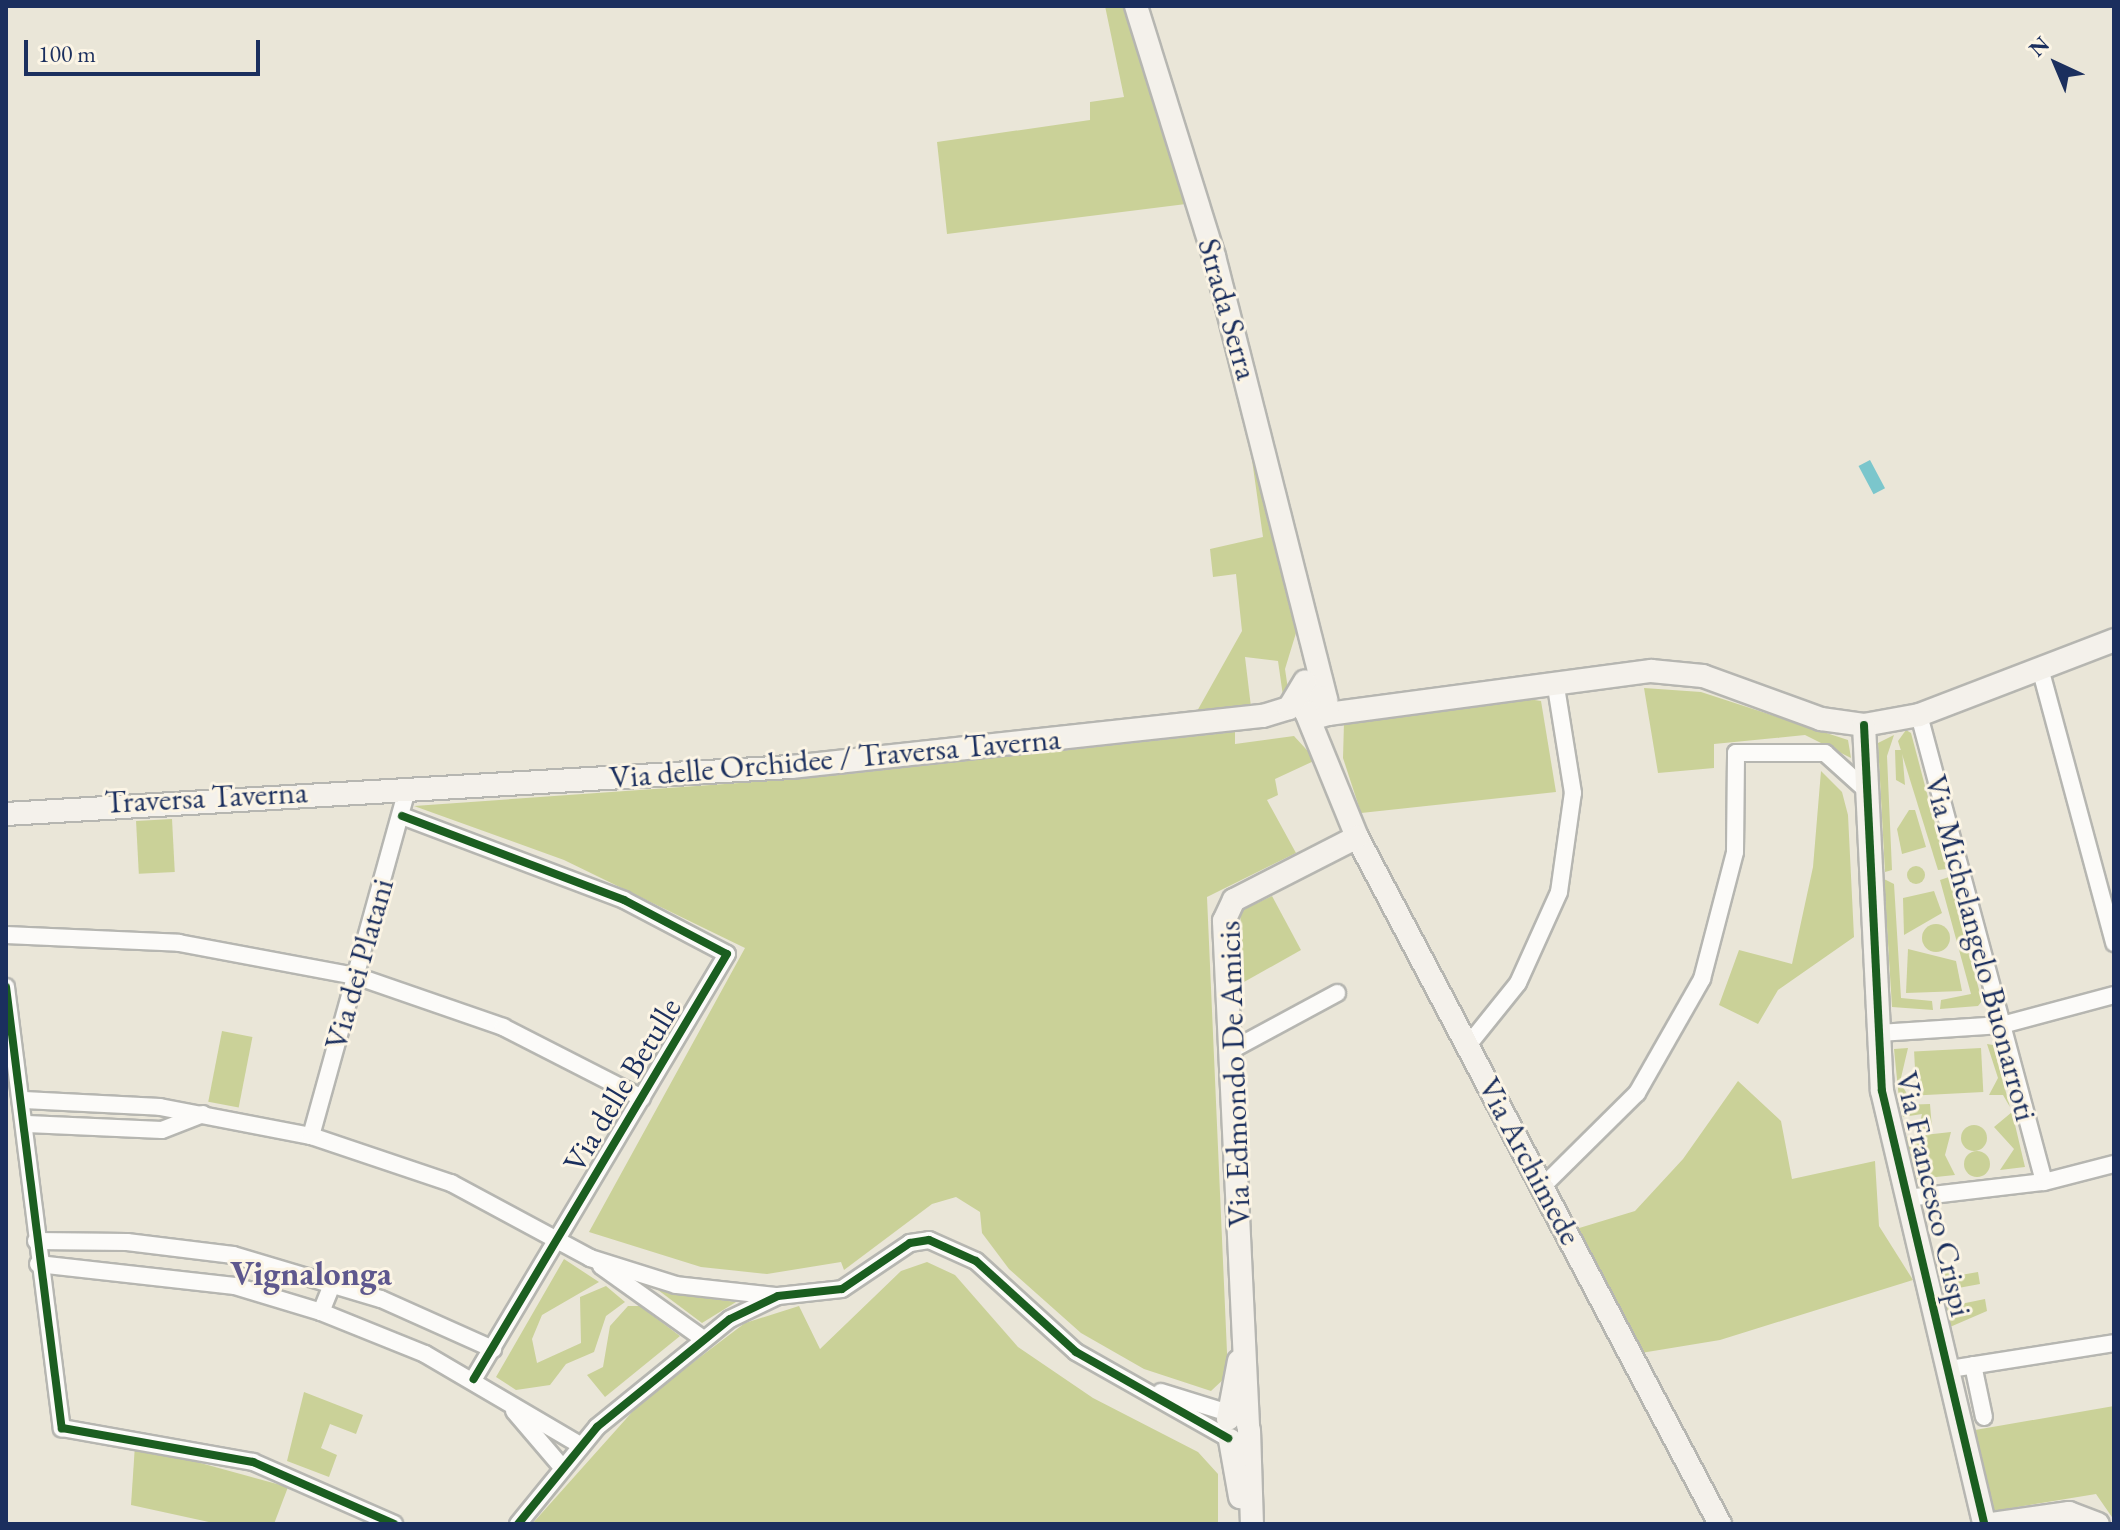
<!DOCTYPE html>
<style>
body{margin:0}
#map{position:relative;width:2120px;height:1530px;overflow:hidden;background:#eae6d8;font-family:"EB Garamond",serif}
div>[style]{position:absolute}
.green>*{inset:0;background:#cad198;transform-origin:0 0}
.round{border-radius:50%}
.water>*{inset:0;background:#7bc6cc;transform-origin:0 0}
.roads{filter:drop-shadow(2px 0 #b6b6b1) drop-shadow(-2px 0 #b6b6b1) drop-shadow(0 2px #b6b6b1) drop-shadow(0 -2px #b6b6b1)}
.street>*{height:16px;margin:-8px;padding:0 8px;transform-origin:8px;border-radius:8px;background:#fcfbf9}
.secondary>*{height:22px;margin:-11px;padding:0 11px;transform-origin:11px;border-radius:11px;background:#f4f1eb}
.cycleway>*{height:8px;margin:-4px;padding:0 4px;transform-origin:4px;border-radius:4px;background:#1b5e20}
span{translate:-50% -50%;white-space:nowrap;text-align:center;line-height:1.15;-webkit-text-stroke:6px #fcf5e5;paint-order:stroke}
.street-label{font-size:32px;color:#1b2f5e}
.neighbourhood-label{font-size:34px;color:#5e588e;font-weight:700}
.frame{position:absolute;inset:0;border:8px solid #1b2f5e;pointer-events:none}
.north{position:absolute;left:2016px;top:24px;width:80px;height:80px;-webkit-text-stroke:6px #fcf5e5;paint-order:stroke;rotate:316deg;font-size:22px;font-weight:700;line-height:32px;text-align:center;color:#1b2f5e}
.north::after{content:'';display:block;margin:auto;width:28px;height:36px;background:#1b2f5e;clip-path:polygon(50% 0,100% 100%,50% 72%,0 100%)}
.scale{position:absolute;left:24px;top:40px;width:236px;height:36px;box-sizing:border-box;border:4px solid #1b2f5e;border-top:0;padding-left:10px;font-size:24px;line-height:28px;white-space:nowrap;color:#1b2f5e;-webkit-text-stroke:6px #fcf5e5;paint-order:stroke}
</style>
<div id="map">
<div class="green">
<i style="clip-path:polygon(1105px 6px,1124px 6px,1186px 204px,947px 234px,937px 142px,1090px 120px,1090px 102px,1124px 97px)"></i>
<i style="clip-path:polygon(1250px 446px,1281px 544px,1296px 633px,1285px 669px,1289px 696px,1283px 696px,1278px 661px,1245px 657px,1251px 707px,1196px 713px,1242px 631px,1236px 574px,1213px 577px,1210px 549px,1263px 537px)"></i>
<i style="clip-path:polygon(1644px 688px,1701px 692px,1848px 740px,1851px 758px,1805px 735px,1714px 744px,1714px 768px,1658px 773px)"></i>
<i style="clip-path:polygon(1528px 699px,1541px 701px,1556px 792px,1361px 813px,1343px 758px,1344px 722px)"></i>
<i style="clip-path:polygon(1906px 730px,1911px 733px,1947px 869px,1938px 870px,1898px 741px)"></i>
<i style="clip-path:polygon(1235px 732px,1235px 744px,1294px 736px,1316px 760px,1275px 779px,1278px 795px,1267px 800px,1296px 853px,1207px 897px,1228px 1375px,1211px 1391px,1144px 1369px,1081px 1333px,1009px 1269px,982px 1233px,980px 1212px,956px 1197px,932px 1204px,844px 1270px,841px 1262px,767px 1274px,701px 1267px,589px 1232px,745px 948px,564px 860px,414px 806px,811px 778px)"></i>
<i style="clip-path:polygon(1894px 735px,1887px 756px,1892px 870px,1885px 872px,1878px 743px)"></i>
<i style="clip-path:polygon(1895px 750px,1902px 750px,1905px 785px,1896px 780px)"></i>
<i style="clip-path:polygon(1821px 771px,1842px 792px,1848px 815px,1854px 937px,1778px 990px,1758px 1024px,1719px 1005px,1739px 950px,1792px 964px,1813px 867px)"></i>
<i style="clip-path:polygon(1909px 810px,1915px 810px,1926px 847px,1902px 854px,1897px 829px)"></i>
<i style="left:172px;top:819px;width:53px;height:36px;rotate:87deg"></i>
<i class="round" style="left:1907px;top:866px;width:18px;height:18px"></i>
<i style="clip-path:polygon(1949px 877px,1982px 1001px,1978px 1006px,1940px 1009px,1941px 1000px,1971px 994px,1940px 880px)"></i>
<i style="clip-path:polygon(1884px 879px,1894px 884px,1901px 998px,1932px 1001px,1933px 1010px,1892px 1007px)"></i>
<i style="clip-path:polygon(1934px 891px,1942px 913px,1904px 935px,1903px 898px)"></i>
<i style="clip-path:polygon(1272px 896px,1301px 950px,1244px 982px,1240px 911px)"></i>
<i class="round" style="left:1922px;top:924px;width:28px;height:28px"></i>
<i style="clip-path:polygon(1908px 949px,1956px 961px,1962px 991px,1906px 993px)"></i>
<i style="left:222px;top:1031px;width:31px;height:72px;rotate:11deg"></i>
<i style="clip-path:polygon(1987px 1044px,1993px 1045px,2010px 1107px,2003px 1095px,1989px 1095px,1998px 1078px)"></i>
<i style="clip-path:polygon(1908px 1048px,1900px 1082px,1910px 1099px,1899px 1099px,1894px 1049px)"></i>
<i style="left:1981px;top:1048px;width:44px;height:67px;rotate:87deg"></i>
<i style="clip-path:polygon(1738px 1081px,1781px 1121px,1792px 1179px,1875px 1161px,1879px 1226px,1913px 1280px,1720px 1340px,1641px 1353px,1576px 1229px,1635px 1211px,1683px 1159px)"></i>
<i style="clip-path:polygon(1930px 1104px,1932px 1129px,1918px 1130px,1922px 1114px,1903px 1117px,1900px 1105px)"></i>
<i style="clip-path:polygon(2012px 1112px,2025px 1167px,2000px 1170px,2014px 1149px,1994px 1127px)"></i>
<i class="round" style="left:1961px;top:1125px;width:26px;height:26px"></i>
<i style="clip-path:polygon(1951px 1132px,1945px 1155px,1955px 1175px,1917px 1179px,1906px 1137px)"></i>
<i class="round" style="left:1964px;top:1151px;width:26px;height:26px"></i>
<i style="clip-path:polygon(564px 1259px,599px 1282px,542px 1315px,532px 1339px,537px 1363px,581px 1343px,580px 1297px,606px 1286px,625px 1302px,606px 1316px,594px 1352px,566px 1364px,550px 1385px,516px 1390px,496px 1377px)"></i>
<i style="clip-path:polygon(927px 1262px,955px 1275px,1018px 1347px,1093px 1398px,1198px 1452px,1218px 1474px,1218px 1524px,532px 1524px,642px 1401px,745px 1323px,799px 1306px,820px 1349px,901px 1271px)"></i>
<i style="clip-path:polygon(1953px 1268px,1955px 1276px,1978px 1272px,1980px 1284px,1942px 1291px,1939px 1271px)"></i>
<i style="clip-path:polygon(658px 1290px,697px 1297px,736px 1302px,702px 1323px)"></i>
<i style="clip-path:polygon(1985px 1299px,1987px 1311px,1950px 1327px,1946px 1307px)"></i>
<i style="clip-path:polygon(628px 1306px,640px 1306px,680px 1336px,605px 1397px,587px 1375px,603px 1367px,610px 1326px)"></i>
<i style="clip-path:polygon(304px 1392px,363px 1415px,356px 1434px,330px 1424px,321px 1448px,337px 1455px,329px 1477px,287px 1461px)"></i>
<i style="clip-path:polygon(2114px 1406px,2114px 1520px,2096px 1494px,1993px 1511px,1975px 1430px)"></i>
<i style="clip-path:polygon(135px 1445px,288px 1487px,274px 1524px,218px 1524px,131px 1505px)"></i>
</div>
<div class="water">
<i style="left:1870px;top:460px;width:32px;height:13px;rotate:62deg"></i>
</div>
<div class="roads">
<div class="street">
<i style="left:2040px;top:668px;width:285px;rotate:74.9deg"></i>
<i style="left:1919px;top:715px;width:483px;rotate:75deg"></i>
<i style="left:402px;top:816px;width:237px;rotate:20.7deg"></i>
<i style="left:624px;top:900px;width:116px;rotate:27.7deg"></i>
<i style="left:727px;top:954px;width:495px;rotate:120.8deg"></i>
<i style="left:6px;top:935px;width:173px;rotate:2.6deg"></i>
<i style="left:179px;top:943px;width:180px;rotate:10.6deg"></i>
<i style="left:356px;top:976px;width:156px;rotate:19.1deg"></i>
<i style="left:503px;top:1027px;width:156px;rotate:27.1deg"></i>
<i style="left:6px;top:987px;width:445px;rotate:82.8deg"></i>
<i style="left:62px;top:1428px;width:194px;rotate:10.1deg"></i>
<i style="left:253px;top:1462px;width:154px;rotate:23.7deg"></i>
<i style="left:1879px;top:1033px;width:123px;rotate:-3.7deg"></i>
<i style="left:2002px;top:1025px;width:116px;rotate:-15deg"></i>
<i style="left:1469px;top:1044px;width:78px;rotate:-51.2deg"></i>
<i style="left:1518px;top:983px;width:100px;rotate:-65.7deg"></i>
<i style="left:1559px;top:892px;width:100px;rotate:-82deg"></i>
<i style="left:1573px;top:793px;width:113px;rotate:-99.1deg"></i>
<i style="left:1228px;top:1052px;width:124px;rotate:-28.4deg"></i>
<i style="left:24px;top:1100px;width:136px;rotate:2.9deg"></i>
<i style="left:160px;top:1107px;width:154px;rotate:10.9deg"></i>
<i style="left:311px;top:1136px;width:148px;rotate:18.6deg"></i>
<i style="left:451px;top:1183px;width:158px;rotate:28.3deg"></i>
<i style="left:590px;top:1258px;width:90px;rotate:17.4deg"></i>
<i style="left:676px;top:1285px;width:101px;rotate:6.3deg"></i>
<i style="left:27px;top:1124px;width:135px;rotate:2.5deg"></i>
<i style="left:162px;top:1130px;width:44px;rotate:-21.3deg"></i>
<i style="left:311px;top:1136px;width:356px;rotate:-74.5deg"></i>
<i style="left:1543px;top:1186px;width:132px;rotate:-44.7deg"></i>
<i style="left:1637px;top:1093px;width:131px;rotate:-60.3deg"></i>
<i style="left:1702px;top:979px;width:131px;rotate:-75.4deg"></i>
<i style="left:1735px;top:852px;width:99px;rotate:-89.4deg"></i>
<i style="left:1736px;top:753px;width:89px"></i>
<i style="left:1825px;top:753px;width:55px;rotate:42.1deg"></i>
<i style="left:1907px;top:1198px;width:138px;rotate:-6.7deg"></i>
<i style="left:2044px;top:1182px;width:72px;rotate:-14.4deg"></i>
<i style="left:36px;top:1241px;width:91px;rotate:0.6deg"></i>
<i style="left:127px;top:1242px;width:107px;rotate:7deg"></i>
<i style="left:233px;top:1255px;width:154px;rotate:16.6deg"></i>
<i style="left:381px;top:1299px;width:123px;rotate:24.1deg"></i>
<i style="left:38px;top:1264px;width:198px;rotate:6.4deg"></i>
<i style="left:235px;top:1286px;width:90px;rotate:16.8deg"></i>
<i style="left:321px;top:1312px;width:112px;rotate:22deg"></i>
<i style="left:425px;top:1354px;width:180px;rotate:30.4deg"></i>
<i style="left:601px;top:1266px;width:124px;rotate:35.5deg"></i>
<i style="left:321px;top:1312px;width:32px;rotate:-68deg"></i>
<i style="left:1973px;top:1365px;width:53px;rotate:78.1deg"></i>
<i style="left:1950px;top:1369px;width:166px;rotate:-9deg"></i>
<i style="left:1161px;top:1392px;width:81px;rotate:17.3deg"></i>
<i style="left:514px;top:1411px;width:72px;rotate:49.5deg"></i>
<i style="left:518px;top:1524px;width:125px;rotate:-50.8deg"></i>
<i style="left:597px;top:1427px;width:171px;rotate:-39.1deg"></i>
<i style="left:730px;top:1319px;width:53px;rotate:-25.6deg"></i>
<i style="left:778px;top:1296px;width:64px;rotate:-6.2deg"></i>
<i style="left:842px;top:1289px;width:82px;rotate:-34.1deg"></i>
<i style="left:910px;top:1243px;width:19px;rotate:-9deg"></i>
<i style="left:929px;top:1240px;width:51px;rotate:24.1deg"></i>
<i style="left:976px;top:1261px;width:135px;rotate:42.3deg"></i>
<i style="left:1076px;top:1352px;width:175px;rotate:29.5deg"></i>
</div>
<div class="secondary">
<i style="left:1136px;top:6px;width:262px;rotate:72.7deg"></i>
<i style="left:1214px;top:256px;width:458px;rotate:75.8deg"></i>
<i style="left:1328px;top:714px;width:326px;rotate:-7.6deg"></i>
<i style="left:1651px;top:671px;width:52px;rotate:5.5deg"></i>
<i style="left:1703px;top:676px;width:126px;rotate:20deg"></i>
<i style="left:1821px;top:719px;width:43px;rotate:7.9deg"></i>
<i style="left:1864px;top:725px;width:56px;rotate:-10.3deg"></i>
<i style="left:1919px;top:715px;width:209px;rotate:-21deg"></i>
<i style="left:1311px;top:719px;width:18px;rotate:-16deg"></i>
<i style="left:1328px;top:714px;width:18px;rotate:-112deg"></i>
<i style="left:1321px;top:697px;width:11px;rotate:170deg"></i>
<i style="left:1310px;top:699px;width:14px;rotate:107deg"></i>
<i style="left:1306px;top:712px;width:135px;rotate:67.8deg"></i>
<i style="left:1357px;top:837px;width:777px;rotate:62.15deg"></i>
<i style="left:1864px;top:725px;width:366px;rotate:87.2deg"></i>
<i style="left:1882px;top:1091px;width:445px;rotate:76.7deg"></i>
<i style="left:6px;top:814px;width:786px;rotate:-3.43deg"></i>
<i style="left:791px;top:767px;width:475px;rotate:-6.2deg"></i>
<i style="left:1263px;top:716px;width:27px;rotate:-17deg"></i>
<i style="left:1289px;top:708px;width:31px;rotate:-59deg"></i>
<i style="left:1228px;top:1419px;width:59px;rotate:-79.3deg"></i>
<i style="left:1248px;top:1425px;width:505px;rotate:-92.73deg"></i>
<i style="left:1224px;top:921px;width:23px;rotate:-65deg"></i>
<i style="left:1234px;top:900px;width:138px;rotate:-27.1deg"></i>
<i style="left:1249px;top:1430px;width:94px;rotate:88.2deg"></i>
<i style="left:1230px;top:1440px;width:58px;rotate:80deg"></i>
<i style="left:1992px;top:1524px;width:78px;rotate:-8.1deg"></i>
<i style="left:2069px;top:1513px;width:31px;rotate:21deg"></i>
</div>
</div>
<div class="cycleway">
<i style="left:1864px;top:725px;width:366px;rotate:87.2deg"></i>
<i style="left:1882px;top:1091px;width:445px;rotate:76.7deg"></i>
<i style="left:402px;top:816px;width:237px;rotate:20.7deg"></i>
<i style="left:624px;top:900px;width:116px;rotate:27.7deg"></i>
<i style="left:727px;top:954px;width:495px;rotate:120.8deg"></i>
<i style="left:6px;top:987px;width:445px;rotate:82.8deg"></i>
<i style="left:62px;top:1428px;width:194px;rotate:10.1deg"></i>
<i style="left:253px;top:1462px;width:154px;rotate:23.7deg"></i>
<i style="left:518px;top:1524px;width:125px;rotate:-50.8deg"></i>
<i style="left:597px;top:1427px;width:171px;rotate:-39.1deg"></i>
<i style="left:730px;top:1319px;width:53px;rotate:-25.6deg"></i>
<i style="left:778px;top:1296px;width:64px;rotate:-6.2deg"></i>
<i style="left:842px;top:1289px;width:82px;rotate:-34.1deg"></i>
<i style="left:910px;top:1243px;width:19px;rotate:-9deg"></i>
<i style="left:929px;top:1240px;width:51px;rotate:24.1deg"></i>
<i style="left:976px;top:1261px;width:135px;rotate:42.3deg"></i>
<i style="left:1076px;top:1352px;width:175px;rotate:29.5deg"></i>
</div>
<div class="street-label">
<span style="left:1228px;top:309px;rotate:74deg">Strada Serra</span>
<span style="left:835px;top:758px;rotate:-5deg">Via delle Orchidee / Traversa Taverna</span>
<span style="left:206px;top:797px;rotate:-3deg">Traversa Taverna</span>
<span style="left:1981px;top:948px;rotate:75deg">Via Michelangelo Buonarroti</span>
<span style="left:359px;top:964px;rotate:-74deg">Via dei Platani</span>
<span style="left:1234px;top:1074px;rotate:-92deg">Via Edmondo De Amicis</span>
<span style="left:622px;top:1085px;rotate:-59deg">Via delle Betulle</span>
<span style="left:1530px;top:1161px;rotate:62deg">Via Archimede</span>
<span style="left:1934px;top:1194px;rotate:77deg">Via Francesco Crispi</span>
</div>
<div class="neighbourhood-label">
<span style="left:311px;top:1274px">Vignalonga</span>
</div>
<div class="frame"></div>
<div class="north">N</div>
<div class="scale">100 m</div>
</div>
